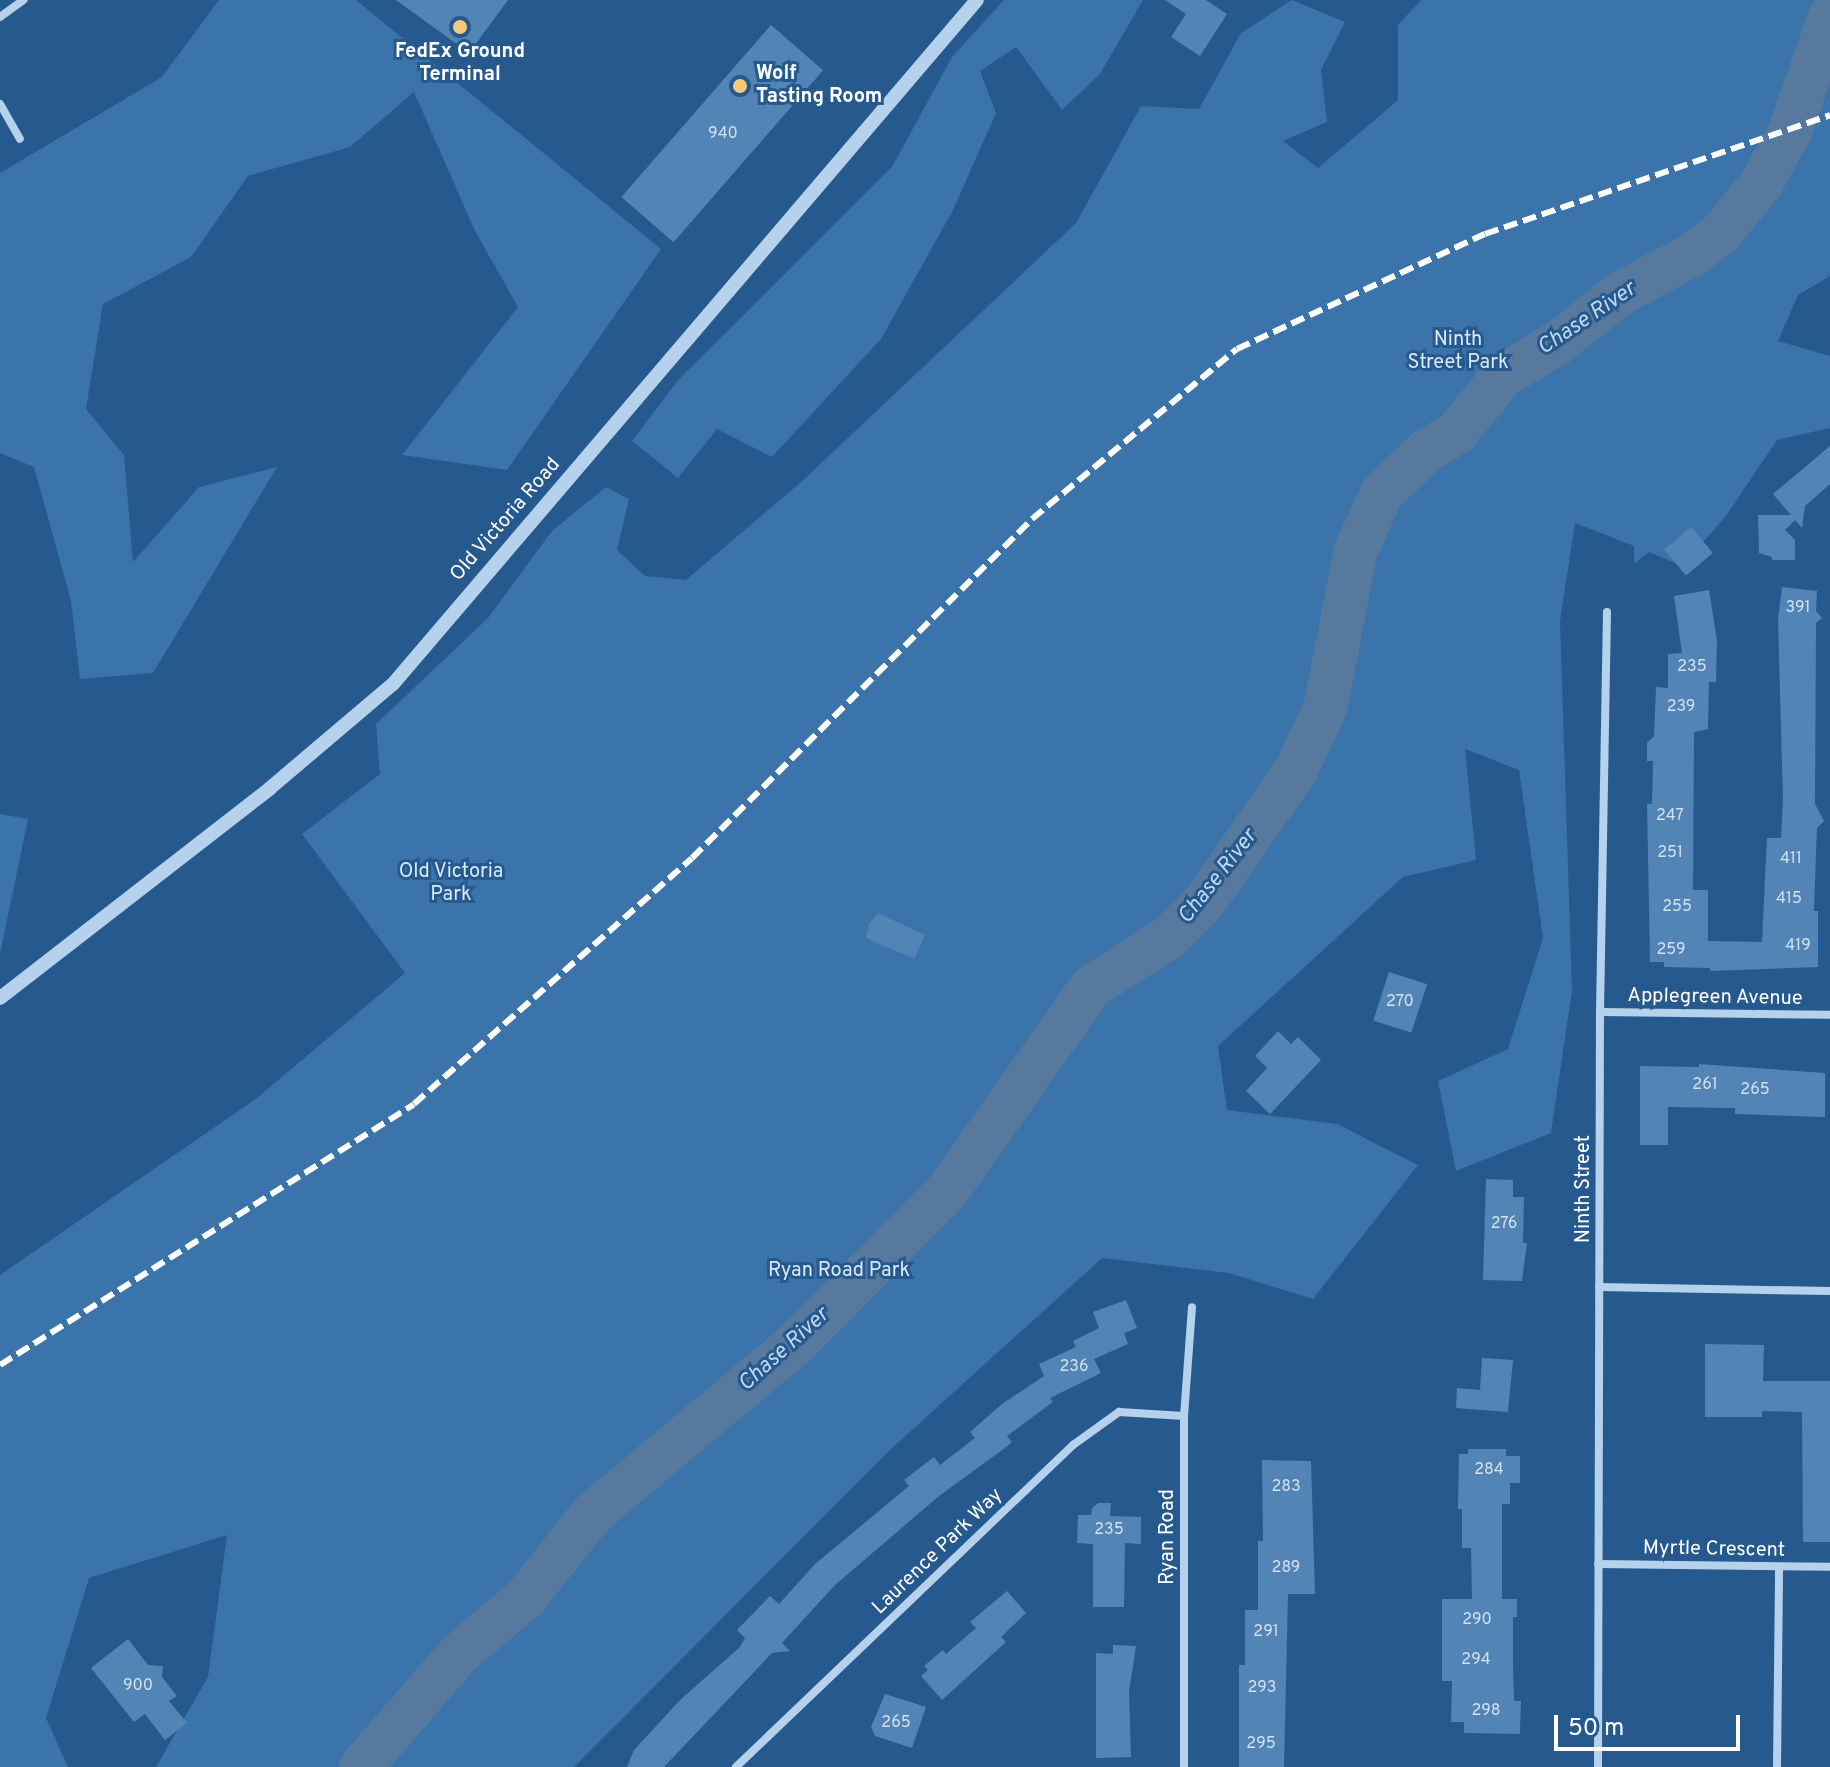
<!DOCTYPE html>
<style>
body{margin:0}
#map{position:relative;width:1830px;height:1767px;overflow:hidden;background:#26598d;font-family:Overpass,sans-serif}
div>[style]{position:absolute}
.green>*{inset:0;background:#3a74aa}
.river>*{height:44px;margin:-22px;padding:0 22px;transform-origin:22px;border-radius:22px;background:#57799d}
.building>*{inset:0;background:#5285b6;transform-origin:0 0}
.minor>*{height:8px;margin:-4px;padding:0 4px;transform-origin:4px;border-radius:4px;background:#b5d1eb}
.tertiary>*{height:14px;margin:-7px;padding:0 7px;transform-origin:7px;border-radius:7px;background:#b5d1eb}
.rail>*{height:6px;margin-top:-3px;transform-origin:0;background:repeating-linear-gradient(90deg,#fff 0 14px,transparent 0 20px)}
.dots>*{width:22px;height:22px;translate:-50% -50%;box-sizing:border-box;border:4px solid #26598d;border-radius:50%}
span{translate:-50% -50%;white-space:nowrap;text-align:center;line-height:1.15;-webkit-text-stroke:6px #26598d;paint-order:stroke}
.number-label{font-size:16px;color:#d4e0ed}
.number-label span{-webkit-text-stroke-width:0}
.poi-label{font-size:20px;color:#fff;font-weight:700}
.left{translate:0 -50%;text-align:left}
.park-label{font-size:20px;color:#dae9f8}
.street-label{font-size:20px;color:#fff}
.water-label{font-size:22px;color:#c1daf2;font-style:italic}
.scale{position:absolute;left:1554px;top:1715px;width:186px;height:36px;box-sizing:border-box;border:4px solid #fff;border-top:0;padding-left:10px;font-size:24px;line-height:28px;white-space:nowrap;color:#fff;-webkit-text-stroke:6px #26598d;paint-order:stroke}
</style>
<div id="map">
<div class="green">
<i style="clip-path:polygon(219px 0,356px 0,661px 249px,507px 470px,402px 455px,518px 307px,475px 231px,414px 92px,350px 147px,248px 176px,191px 257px,103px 304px,86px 409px,124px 455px,133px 562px,199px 487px,277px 467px,153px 673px,80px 679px,71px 601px,34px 467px,0 453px,0 173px,162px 77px)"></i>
<i style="clip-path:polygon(1004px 0,1143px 0,1100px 74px,1062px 110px,1016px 47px,980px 71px,996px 113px,952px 212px,881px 339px,772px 457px,717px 429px,678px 478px,632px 441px,679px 379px,892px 167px,952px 57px)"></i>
<i style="clip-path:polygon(1292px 0,1345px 22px,1321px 70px,1327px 122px,1283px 141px,1318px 168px,1398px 100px,1398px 25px,1421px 0,1830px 0,1830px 276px,1798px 295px,1778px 341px,1830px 356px,1830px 428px,1777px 440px,1726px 516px,1682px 566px,1649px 552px,1634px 564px,1634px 546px,1575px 523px,1560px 621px,1572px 991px,1551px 1133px,1456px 1171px,1438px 1081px,1508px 1049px,1543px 938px,1519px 770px,1465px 749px,1476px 860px,1403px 877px,1218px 1046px,1227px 1110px,1337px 1124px,1418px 1165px,1313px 1299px,1229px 1273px,1102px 1258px,890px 1450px,574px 1767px,156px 1767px,208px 1677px,227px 1535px,89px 1578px,46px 1718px,68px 1767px,0 1767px,0 1275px,257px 1098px,405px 973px,302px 834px,380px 774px,376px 724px,488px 618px,552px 531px,606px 487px,629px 499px,617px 550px,645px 576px,686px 580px,801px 482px,1076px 223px,1141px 106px,1199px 109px,1241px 33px)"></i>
<i style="clip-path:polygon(0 814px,28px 819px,0 954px)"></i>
</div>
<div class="river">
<i style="left:361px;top:1767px;width:150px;rotate:-49.1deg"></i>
<i style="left:459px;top:1654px;width:88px;rotate:-40.4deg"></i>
<i style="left:526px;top:1597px;width:106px;rotate:-51.5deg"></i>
<i style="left:592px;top:1514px;width:263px;rotate:-39.9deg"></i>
<i style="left:794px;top:1345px;width:218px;rotate:-45.2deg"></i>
<i style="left:948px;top:1190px;width:248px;rotate:-54.8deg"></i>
<i style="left:1091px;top:987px;width:91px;rotate:-32.5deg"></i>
<i style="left:1168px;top:938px;width:52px;rotate:-45deg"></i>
<i style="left:1205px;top:901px;width:160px;rotate:-55.2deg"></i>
<i style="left:1296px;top:770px;width:68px;rotate:-64.6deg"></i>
<i style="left:1325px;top:709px;width:162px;rotate:-79deg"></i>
<i style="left:1356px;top:550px;width:63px;rotate:-65.5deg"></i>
<i style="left:1382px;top:493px;width:61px;rotate:-43.7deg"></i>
<i style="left:1426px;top:451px;width:35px;rotate:-31deg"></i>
<i style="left:1456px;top:433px;width:74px;rotate:-50.5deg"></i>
<i style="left:1503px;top:376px;width:66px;rotate:-31.3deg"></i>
<i style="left:1559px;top:342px;width:79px;rotate:-38.3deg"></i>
<i style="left:1621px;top:293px;width:81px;rotate:-28.2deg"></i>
<i style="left:1692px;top:255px;width:36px;rotate:-37deg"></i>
<i style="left:1721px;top:233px;width:63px;rotate:-50.8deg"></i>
<i style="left:1761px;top:184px;width:60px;rotate:-61.3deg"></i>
<i style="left:1790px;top:131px;width:121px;rotate:-70.7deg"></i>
</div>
<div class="building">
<i style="clip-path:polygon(396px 0,508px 0,469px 53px)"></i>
<i style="clip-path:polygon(1165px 0,1206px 0,1227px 14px,1200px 56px,1171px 37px,1186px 14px)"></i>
<i style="left:771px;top:25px;width:69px;height:228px;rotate:41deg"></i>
<i style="clip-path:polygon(1830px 446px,1830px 484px,1805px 506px,1802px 528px,1795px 520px,1785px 530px,1795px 540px,1795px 560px,1772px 560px,1772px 557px,1759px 553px,1758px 515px,1791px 515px,1773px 494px)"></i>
<i style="left:1691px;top:527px;width:34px;height:35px;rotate:50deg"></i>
<i style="clip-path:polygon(1782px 587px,1817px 591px,1816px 611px,1822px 618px,1816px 623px,1815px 804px,1824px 821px,1817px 828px,1816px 853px,1814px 911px,1818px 911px,1818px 967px,1710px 971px,1710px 968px,1664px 967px,1664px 962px,1650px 962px,1647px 804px,1652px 804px,1653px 761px,1647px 761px,1647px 743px,1654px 736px,1656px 687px,1668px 688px,1668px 654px,1682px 653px,1674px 596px,1709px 590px,1717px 641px,1716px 682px,1709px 682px,1708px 729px,1694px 732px,1693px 890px,1708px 890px,1708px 941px,1762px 942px,1767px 838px,1781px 838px,1783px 800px,1778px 619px)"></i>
<i style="clip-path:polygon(878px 913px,925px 935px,914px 959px,866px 938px,869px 924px)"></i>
<i style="left:1389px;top:972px;width:40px;height:51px;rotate:18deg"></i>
<i style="clip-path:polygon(1278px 1031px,1291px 1044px,1298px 1037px,1321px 1060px,1270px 1114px,1246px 1091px,1267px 1068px,1255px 1056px)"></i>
<i style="clip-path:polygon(1699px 1064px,1825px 1073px,1825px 1117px,1735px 1114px,1735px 1108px,1668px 1107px,1668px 1145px,1640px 1145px,1640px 1066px,1699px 1067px)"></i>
<i style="clip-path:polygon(1486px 1179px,1513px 1180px,1513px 1197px,1524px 1197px,1523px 1243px,1527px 1243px,1522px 1281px,1483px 1280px)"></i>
<i style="clip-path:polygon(1126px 1300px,1137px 1328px,1124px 1333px,1128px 1344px,1094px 1359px,1101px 1373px,1050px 1398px,1053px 1402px,1007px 1436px,1012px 1442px,1005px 1448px,939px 1496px,835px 1585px,782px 1643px,790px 1651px,772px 1653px,664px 1767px,627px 1767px,634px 1750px,680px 1700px,740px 1647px,745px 1638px,737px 1630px,770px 1596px,779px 1604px,815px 1564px,909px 1486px,904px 1480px,934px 1457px,940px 1465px,975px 1438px,970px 1432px,1002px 1404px,1044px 1376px,1039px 1364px,1076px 1347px,1073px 1341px,1099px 1328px,1093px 1312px)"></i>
<i style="clip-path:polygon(1705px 1344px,1764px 1345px,1763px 1381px,1830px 1381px,1830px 1542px,1803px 1542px,1802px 1412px,1762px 1411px,1762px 1417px,1705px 1417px)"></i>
<i style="clip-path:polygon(1482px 1358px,1513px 1360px,1508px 1412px,1456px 1408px,1457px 1388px,1480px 1390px)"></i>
<i style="clip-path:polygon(1468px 1449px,1506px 1449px,1506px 1456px,1520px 1456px,1520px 1483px,1510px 1483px,1510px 1504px,1502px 1504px,1502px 1599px,1517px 1599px,1517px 1617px,1513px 1617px,1513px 1665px,1514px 1701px,1521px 1701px,1520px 1734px,1464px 1733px,1464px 1722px,1451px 1722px,1452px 1681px,1442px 1681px,1442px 1599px,1472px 1599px,1471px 1548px,1462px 1548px,1462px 1509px,1458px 1509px,1459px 1454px,1468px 1454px)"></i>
<i style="clip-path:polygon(1262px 1460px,1311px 1461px,1315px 1594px,1288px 1594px,1284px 1767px,1239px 1767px,1239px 1665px,1245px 1665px,1245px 1610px,1258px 1610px,1258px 1541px,1263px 1541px)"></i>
<i style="clip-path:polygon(1098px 1503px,1111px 1503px,1110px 1516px,1141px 1517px,1141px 1544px,1125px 1543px,1124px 1607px,1093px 1607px,1093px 1544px,1077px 1543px,1078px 1515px,1091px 1515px,1092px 1508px)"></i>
<i style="clip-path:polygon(1007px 1591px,1026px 1613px,1001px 1637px,1006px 1642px,942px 1700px,921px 1676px,928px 1670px,924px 1666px,943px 1650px,946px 1654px,976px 1628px,970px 1622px)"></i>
<i style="clip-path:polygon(128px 1639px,148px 1665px,163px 1666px,162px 1677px,177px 1696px,169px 1701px,187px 1723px,165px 1740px,145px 1714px,134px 1722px,91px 1668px)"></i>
<i style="clip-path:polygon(1113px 1645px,1136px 1646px,1129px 1692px,1131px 1757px,1101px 1758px,1096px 1758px,1096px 1653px,1113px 1654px)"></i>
<i style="clip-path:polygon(885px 1694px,926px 1707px,912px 1748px,875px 1736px,871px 1727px)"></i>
</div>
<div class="minor">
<i style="left:0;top:17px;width:29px;rotate:-36deg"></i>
<i style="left:0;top:104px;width:40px;rotate:60.3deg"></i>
<i style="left:1600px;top:1012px;width:230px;rotate:0.7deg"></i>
<i style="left:1599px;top:1287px;width:231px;rotate:1deg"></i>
<i style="left:1598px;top:1564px;width:232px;rotate:0.7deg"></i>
<i style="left:736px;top:1767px;width:466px;rotate:-43.7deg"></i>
<i style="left:1073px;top:1445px;width:57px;rotate:-35.7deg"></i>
<i style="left:1119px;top:1412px;width:65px;rotate:3.5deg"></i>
<i style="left:1184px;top:1767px;width:351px;rotate:-90deg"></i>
<i style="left:1184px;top:1416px;width:109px;rotate:-85.8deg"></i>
<i style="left:1598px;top:1767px;width:755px;rotate:-89.85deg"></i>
<i style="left:1600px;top:1012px;width:400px;rotate:-89deg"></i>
<i style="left:1777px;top:1767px;width:199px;rotate:-89.4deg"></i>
</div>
<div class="tertiary">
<i style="left:0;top:998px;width:341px;rotate:-37.8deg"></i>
<i style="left:269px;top:789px;width:162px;rotate:-40.3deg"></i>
<i style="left:393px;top:684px;width:899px;rotate:-49.51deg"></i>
</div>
<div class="rail">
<i style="left:0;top:1365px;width:489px;rotate:-32.2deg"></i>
<i style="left:414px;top:1104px;width:371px;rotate:-41.5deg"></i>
<i style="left:692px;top:858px;width:480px;rotate:-44.9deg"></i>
<i style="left:1032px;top:519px;width:266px;rotate:-39.7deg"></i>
<i style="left:1237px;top:349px;width:273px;rotate:-24.9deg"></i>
<i style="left:1485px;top:234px;width:365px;rotate:-19deg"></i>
</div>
<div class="dots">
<i style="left:460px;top:27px;background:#f4c97a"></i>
<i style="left:740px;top:86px;background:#f4c97a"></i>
</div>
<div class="number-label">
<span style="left:723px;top:134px">940</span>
<span style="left:1798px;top:608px">391</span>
<span style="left:1692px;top:667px">235</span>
<span style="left:1681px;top:707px">239</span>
<span style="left:1670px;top:816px">247</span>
<span style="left:1670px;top:853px">251</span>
<span style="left:1791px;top:859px">411</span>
<span style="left:1789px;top:899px">415</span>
<span style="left:1677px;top:907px">255</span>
<span style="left:1798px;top:946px">419</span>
<span style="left:1671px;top:950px">259</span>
<span style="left:1400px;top:1002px">270</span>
<span style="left:1705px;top:1085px">261</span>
<span style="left:1755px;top:1090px">265</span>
<span style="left:1504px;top:1224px">276</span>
<span style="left:1074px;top:1367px">236</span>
<span style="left:1489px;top:1470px">284</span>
<span style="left:1286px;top:1487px">283</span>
<span style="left:1109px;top:1530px">235</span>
<span style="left:1286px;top:1568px">289</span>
<span style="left:1477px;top:1620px">290</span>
<span style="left:1266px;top:1632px">291</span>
<span style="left:1476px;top:1660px">294</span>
<span style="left:138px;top:1686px">900</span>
<span style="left:1262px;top:1688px">293</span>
<span style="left:1486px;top:1711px">298</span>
<span style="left:896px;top:1723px">265</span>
<span style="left:1261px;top:1744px">295</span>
</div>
<div class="poi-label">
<span style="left:460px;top:64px">FedEx Ground<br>Terminal</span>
<span class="left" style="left:756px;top:86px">Wolf<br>Tasting Room</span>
</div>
<div class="park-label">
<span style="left:1458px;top:352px">Ninth<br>Street Park</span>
<span style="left:451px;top:884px">Old Victoria<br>Park</span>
<span style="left:839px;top:1271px">Ryan Road Park</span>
</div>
<div class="street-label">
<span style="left:506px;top:520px;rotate:-49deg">Old Victoria Road</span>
<span style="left:1715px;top:998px;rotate:1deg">Applegreen Avenue</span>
<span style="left:1584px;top:1189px;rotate:-90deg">Ninth Street</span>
<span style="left:1168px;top:1537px;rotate:-90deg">Ryan Road</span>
<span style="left:1714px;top:1550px;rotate:1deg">Myrtle Crescent</span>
<span style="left:938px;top:1552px;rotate:-44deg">Laurence Park Way</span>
</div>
<div class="water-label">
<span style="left:1587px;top:319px;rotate:-34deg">Chase River</span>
<span style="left:1218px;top:877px;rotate:-52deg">Chase River</span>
<span style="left:784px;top:1350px;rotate:-42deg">Chase River</span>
</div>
<div class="scale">50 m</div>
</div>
